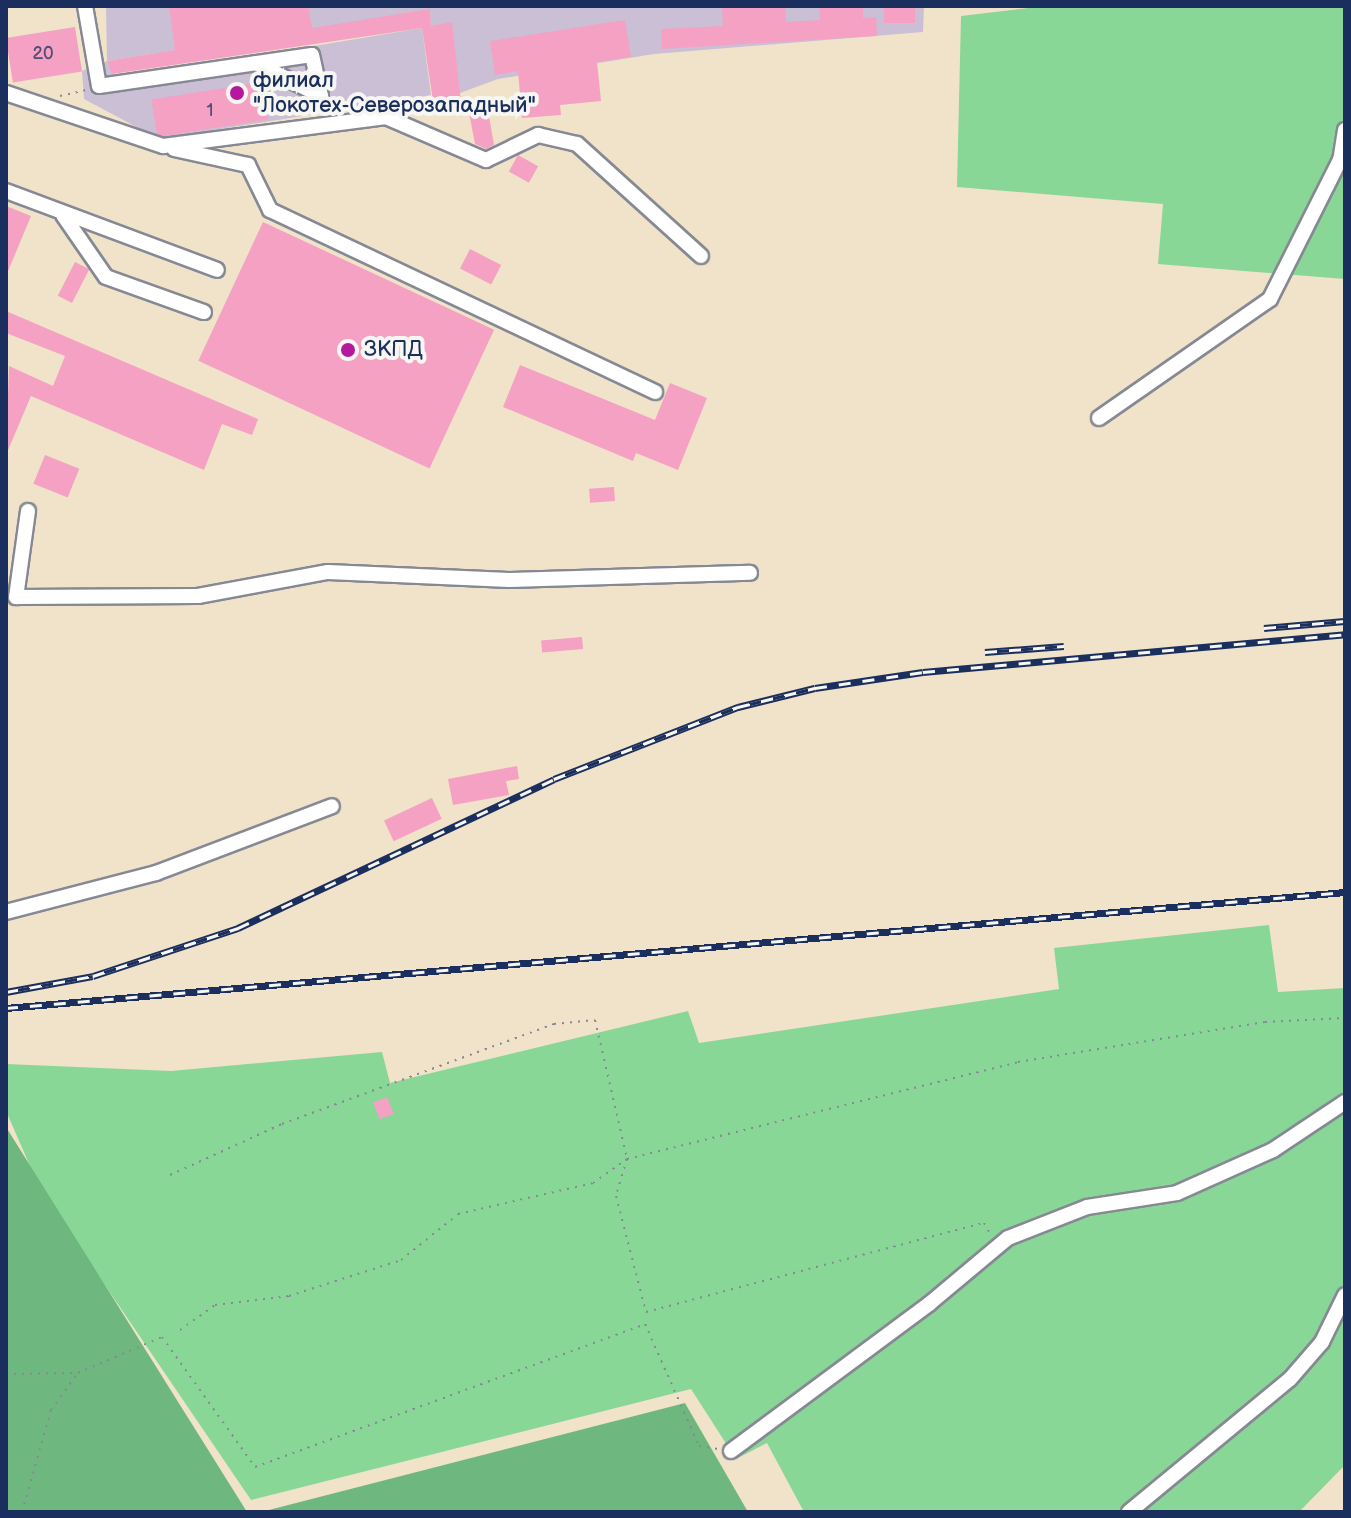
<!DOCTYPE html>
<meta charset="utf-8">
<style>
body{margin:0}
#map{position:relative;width:1351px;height:1518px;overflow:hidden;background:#f0e3c9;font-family:"Balsamiq Sans",sans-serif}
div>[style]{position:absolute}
.industrial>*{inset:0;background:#cbbfd5}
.green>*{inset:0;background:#88d796}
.forest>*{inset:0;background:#6eb87f}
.building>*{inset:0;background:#f4a1c4;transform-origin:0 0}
.path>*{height:2px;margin-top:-1px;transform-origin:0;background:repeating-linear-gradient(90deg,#868994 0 2px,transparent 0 8px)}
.roads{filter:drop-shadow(2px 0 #868994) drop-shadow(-2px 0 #868994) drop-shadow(0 2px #868994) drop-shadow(0 -2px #868994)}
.minor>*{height:14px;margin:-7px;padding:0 7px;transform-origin:7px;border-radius:7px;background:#fff}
.rail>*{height:7px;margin-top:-3.5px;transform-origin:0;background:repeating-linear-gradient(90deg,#f6f6f2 0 12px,#1b2f5e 0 24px);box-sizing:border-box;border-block:2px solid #1b2f5e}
.dots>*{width:22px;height:22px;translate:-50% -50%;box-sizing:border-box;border:4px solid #f6f6f2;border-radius:50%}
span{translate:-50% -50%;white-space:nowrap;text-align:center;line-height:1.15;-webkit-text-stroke:8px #f6f6f2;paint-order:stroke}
.number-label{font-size:18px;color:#514c78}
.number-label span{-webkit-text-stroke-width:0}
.poi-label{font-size:22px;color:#1b2f5e}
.left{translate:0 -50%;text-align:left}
.frame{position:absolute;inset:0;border:8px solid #1b2f5e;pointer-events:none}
</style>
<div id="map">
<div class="industrial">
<i style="clip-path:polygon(106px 6px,924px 6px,923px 32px,654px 54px,498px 79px,460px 93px,431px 26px,430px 10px,107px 61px,115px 79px,422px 28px,431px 95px,159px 139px,84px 99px,82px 71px,107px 61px)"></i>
</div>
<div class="green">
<i style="clip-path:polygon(1045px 6px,1345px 6px,1345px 279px,1158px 264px,1163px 204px,957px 187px,961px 16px)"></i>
<i style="clip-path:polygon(1269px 925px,1278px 992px,1345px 988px,1345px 1465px,1299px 1512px,804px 1512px,767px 1443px,736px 1459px,691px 1389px,251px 1500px,41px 1191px,6px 1111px,6px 1064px,171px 1071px,382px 1052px,390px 1083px,688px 1011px,699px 1043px,1059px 989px,1054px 948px)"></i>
</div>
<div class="forest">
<i style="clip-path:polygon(6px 1127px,247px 1512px,6px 1512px)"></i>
<i style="clip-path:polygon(685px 1403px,748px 1512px,261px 1512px)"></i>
</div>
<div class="building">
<i style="clip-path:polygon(169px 6px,308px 6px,312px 28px,430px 9px,431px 26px,452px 22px,462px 110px,435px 114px,422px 28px,112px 74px,107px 61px,175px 50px)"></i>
<i style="clip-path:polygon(722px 6px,785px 6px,786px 22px,820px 20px,819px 6px,863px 6px,863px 18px,876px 17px,877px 36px,662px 49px,661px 29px,723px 26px)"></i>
<i style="left:884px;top:6px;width:31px;height:17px"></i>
<i style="clip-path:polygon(625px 20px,631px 57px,597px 62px,601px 101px,560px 105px,561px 115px,522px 118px,518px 71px,495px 75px,490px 41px)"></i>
<i style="left:75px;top:27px;width:45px;height:70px;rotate:81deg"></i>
<i style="left:262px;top:82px;width:38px;height:112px;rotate:81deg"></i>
<i style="clip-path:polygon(486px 99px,494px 145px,486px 149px,475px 144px,467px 102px)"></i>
<i style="left:518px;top:155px;width:23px;height:19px;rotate:29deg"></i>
<i style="clip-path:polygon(6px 206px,31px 216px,6px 276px)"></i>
<i style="left:263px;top:222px;width:255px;height:153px;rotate:25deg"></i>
<i style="left:470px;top:249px;width:35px;height:22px;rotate:27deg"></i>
<i style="left:75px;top:262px;width:16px;height:38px;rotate:27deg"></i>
<i style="clip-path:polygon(6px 311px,258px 419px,252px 435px,222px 424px,204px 470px,31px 396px,6px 455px,9px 366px,53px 386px,65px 356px,6px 333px)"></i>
<i style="clip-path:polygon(520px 365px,655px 420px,670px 383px,707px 398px,678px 470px,636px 453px,633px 461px,503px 407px)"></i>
<i style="left:45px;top:455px;width:37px;height:31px;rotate:22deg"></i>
<i style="left:614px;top:487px;width:14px;height:25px;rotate:86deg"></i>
<i style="left:582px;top:637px;width:12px;height:41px;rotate:85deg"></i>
<i style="clip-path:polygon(517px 766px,519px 779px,506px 781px,509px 795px,453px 805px,448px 779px)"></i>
<i style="left:432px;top:798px;width:23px;height:53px;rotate:65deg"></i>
<i style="left:387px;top:1097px;width:18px;height:15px;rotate:68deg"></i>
</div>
<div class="path">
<i style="left:60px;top:96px;width:27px;rotate:-13deg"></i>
<i style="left:170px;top:1175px;width:123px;rotate:-24.5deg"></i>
<i style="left:282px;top:1124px;width:290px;rotate:-20.2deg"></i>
<i style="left:554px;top:1024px;width:41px;rotate:-5.6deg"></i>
<i style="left:595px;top:1020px;width:143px;rotate:77deg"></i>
<i style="left:627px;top:1159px;width:39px;rotate:107deg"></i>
<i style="left:616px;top:1196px;width:120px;rotate:75.5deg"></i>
<i style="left:646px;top:1312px;width:350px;rotate:-14.8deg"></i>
<i style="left:984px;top:1223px;width:14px;rotate:60deg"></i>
<i style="left:180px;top:1330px;width:43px;rotate:-35.5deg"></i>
<i style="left:215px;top:1305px;width:75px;rotate:-6.9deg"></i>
<i style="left:289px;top:1296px;width:118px;rotate:-17.8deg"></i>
<i style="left:401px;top:1260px;width:73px;rotate:-38.9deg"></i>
<i style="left:458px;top:1214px;width:139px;rotate:-12.9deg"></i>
<i style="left:593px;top:1183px;width:42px;rotate:-35.2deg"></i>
<i style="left:627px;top:1159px;width:403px;rotate:-13.9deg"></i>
<i style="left:1018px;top:1062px;width:250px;rotate:-9.2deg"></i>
<i style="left:1265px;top:1022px;width:80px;rotate:-2.9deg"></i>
<i style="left:6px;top:1374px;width:72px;rotate:-0.8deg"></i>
<i style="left:78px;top:1373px;width:91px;rotate:-23.2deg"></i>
<i style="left:162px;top:1337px;width:160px;rotate:54.4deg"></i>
<i style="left:255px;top:1467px;width:415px;rotate:-20.1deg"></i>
<i style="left:645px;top:1324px;width:133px;rotate:66.1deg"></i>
<i style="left:699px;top:1446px;width:19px;rotate:9deg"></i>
<i style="left:22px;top:1512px;width:106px;rotate:-74.1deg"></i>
<i style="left:51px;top:1410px;width:44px;rotate:-54.2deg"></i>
</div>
<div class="roads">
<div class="minor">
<i style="left:85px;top:6px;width:81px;rotate:80.1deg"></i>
<i style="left:99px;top:86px;width:215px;rotate:-8.3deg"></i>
<i style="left:312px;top:55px;width:42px;rotate:77.6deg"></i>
<i style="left:321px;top:96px;width:73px;rotate:-153.1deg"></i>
<i style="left:6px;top:93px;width:166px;rotate:18.7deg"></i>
<i style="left:163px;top:146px;width:225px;rotate:-7.4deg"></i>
<i style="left:386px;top:117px;width:109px;rotate:23.3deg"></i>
<i style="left:486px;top:160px;width:58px;rotate:-25.7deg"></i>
<i style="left:538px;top:135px;width:40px;rotate:13deg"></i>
<i style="left:577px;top:144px;width:167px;rotate:42.1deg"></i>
<i style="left:1345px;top:130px;width:30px;rotate:99deg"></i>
<i style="left:1340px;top:160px;width:5px"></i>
<i style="left:174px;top:149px;width:76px;rotate:12.2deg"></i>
<i style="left:248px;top:165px;width:50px;rotate:63.9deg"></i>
<i style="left:270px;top:210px;width:426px;rotate:25.3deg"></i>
<i style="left:6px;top:191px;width:225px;rotate:20.5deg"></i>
<i style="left:63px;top:215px;width:75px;rotate:55.3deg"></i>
<i style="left:106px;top:277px;width:104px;rotate:19.7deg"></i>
<i style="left:1099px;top:418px;width:208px;rotate:-34.8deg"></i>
<i style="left:1270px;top:299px;width:156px;rotate:-63.3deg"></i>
<i style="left:28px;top:511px;width:87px;rotate:97.9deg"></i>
<i style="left:16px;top:597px;width:182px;rotate:-0.3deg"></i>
<i style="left:198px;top:596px;width:132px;rotate:-10.5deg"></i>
<i style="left:328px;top:572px;width:181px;rotate:2.5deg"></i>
<i style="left:509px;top:580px;width:241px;rotate:-1.7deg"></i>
<i style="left:6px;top:912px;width:155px;rotate:-14.6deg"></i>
<i style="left:156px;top:873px;width:188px;rotate:-20.8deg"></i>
<i style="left:731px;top:1451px;width:247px;rotate:-36.6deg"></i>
<i style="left:929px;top:1304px;width:103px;rotate:-39.9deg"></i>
<i style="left:1008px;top:1238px;width:85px;rotate:-21.4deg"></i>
<i style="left:1087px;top:1207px;width:91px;rotate:-8.8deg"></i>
<i style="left:1177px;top:1193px;width:105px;rotate:-24.1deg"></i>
<i style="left:1273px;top:1150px;width:87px;rotate:-33.7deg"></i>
<i style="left:1129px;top:1512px;width:209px;rotate:-39.6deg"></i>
<i style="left:1290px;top:1379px;width:49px;rotate:-49.1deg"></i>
<i style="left:1322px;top:1342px;width:52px;rotate:-63.9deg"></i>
</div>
</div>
<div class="rail">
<i style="left:1264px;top:628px;width:81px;rotate:-4.9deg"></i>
<i style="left:985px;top:652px;width:79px;rotate:-4.3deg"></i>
<i style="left:6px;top:992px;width:88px;rotate:-10.4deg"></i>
<i style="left:93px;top:976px;width:153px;rotate:-18.3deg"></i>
<i style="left:238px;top:928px;width:349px;rotate:-25.2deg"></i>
<i style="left:554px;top:779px;width:198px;rotate:-21.4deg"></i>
<i style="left:738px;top:707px;width:79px;rotate:-13.9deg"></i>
<i style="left:815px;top:688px;width:109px;rotate:-8.4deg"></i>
<i style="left:923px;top:672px;width:424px;rotate:-5.1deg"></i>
<i style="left:6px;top:1008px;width:1344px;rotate:-4.95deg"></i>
</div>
<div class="dots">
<i style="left:237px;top:93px;background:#b5179e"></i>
<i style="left:348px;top:350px;background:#b5179e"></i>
</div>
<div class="number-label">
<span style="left:43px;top:54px">20</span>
<span style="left:210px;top:111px">1</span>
</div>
<div class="poi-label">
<span class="left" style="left:253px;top:93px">филиал<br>"Локотех-Северозападный"</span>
<span class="left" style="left:364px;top:350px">ЗКПД</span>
</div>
<div class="frame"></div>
</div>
